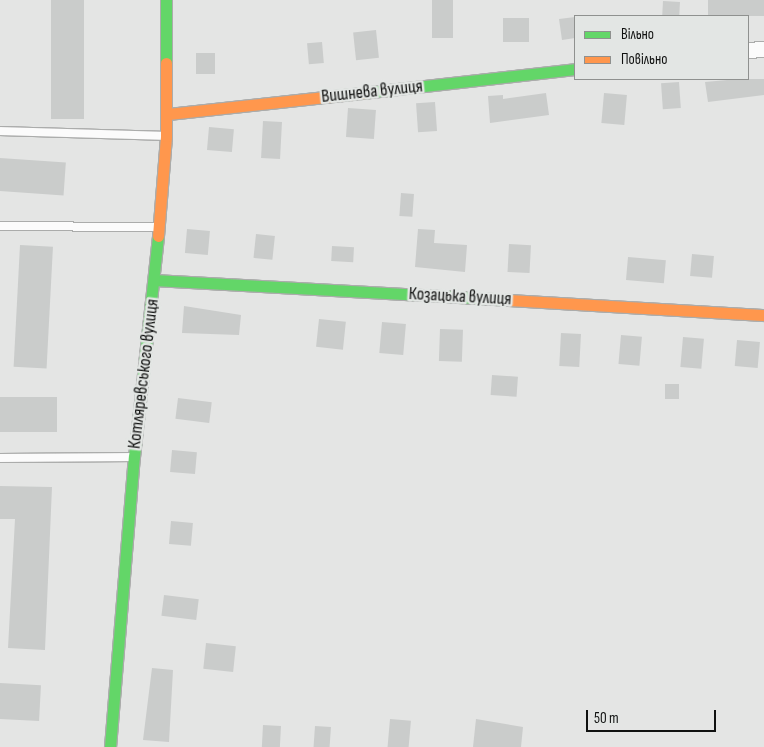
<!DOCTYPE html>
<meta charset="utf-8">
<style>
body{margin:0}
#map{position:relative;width:764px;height:747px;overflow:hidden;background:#e4e5e4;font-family:"Sofia Sans Condensed",sans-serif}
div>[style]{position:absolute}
.building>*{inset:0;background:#cacccb;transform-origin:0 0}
.roads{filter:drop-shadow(1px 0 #abacab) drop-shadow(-1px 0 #abacab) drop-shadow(0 1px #abacab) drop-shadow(0 -1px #abacab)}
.lane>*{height:8px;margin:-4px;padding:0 4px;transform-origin:4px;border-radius:4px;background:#fbfbfb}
.street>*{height:15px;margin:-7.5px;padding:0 7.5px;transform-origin:7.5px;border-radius:7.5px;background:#fbfbfb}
.fast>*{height:11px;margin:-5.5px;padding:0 5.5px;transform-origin:5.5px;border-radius:5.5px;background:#63d668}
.slow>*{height:11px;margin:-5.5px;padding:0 5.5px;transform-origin:5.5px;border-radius:5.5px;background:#ff974d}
span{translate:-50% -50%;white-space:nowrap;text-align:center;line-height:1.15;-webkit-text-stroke:5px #e3e6e4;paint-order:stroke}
.street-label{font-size:18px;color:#101110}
.legend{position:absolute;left:574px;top:15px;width:175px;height:65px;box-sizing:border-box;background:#e3e6e4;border:1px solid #8f918f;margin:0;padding:6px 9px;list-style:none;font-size:15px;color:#101110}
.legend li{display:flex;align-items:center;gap:10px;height:25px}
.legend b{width:25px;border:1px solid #8f918f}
.scale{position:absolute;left:586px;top:710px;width:130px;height:22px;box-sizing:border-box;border:2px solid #101110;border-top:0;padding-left:6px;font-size:15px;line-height:18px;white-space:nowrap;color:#101110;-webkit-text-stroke:4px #e3e6e4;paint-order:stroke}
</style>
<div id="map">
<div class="building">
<i style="left:51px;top:0;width:33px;height:119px"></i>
<i style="left:432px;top:0;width:21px;height:38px"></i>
<i style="left:708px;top:0;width:56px;height:16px"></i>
<i style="left:663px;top:1px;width:17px;height:15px;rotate:3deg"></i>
<i style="clip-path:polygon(575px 17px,575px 38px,562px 40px,559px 19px)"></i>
<i style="left:503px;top:18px;width:26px;height:24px"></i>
<i style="left:376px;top:30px;width:28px;height:23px;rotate:84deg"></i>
<i style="left:322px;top:42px;width:21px;height:15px;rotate:85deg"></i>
<i style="left:196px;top:53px;width:19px;height:21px"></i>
<i style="clip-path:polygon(738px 79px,764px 79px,764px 95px,708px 102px,705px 82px)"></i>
<i style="left:679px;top:82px;width:26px;height:18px;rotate:86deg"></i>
<i style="clip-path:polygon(546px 93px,549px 115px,490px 123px,488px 96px,503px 95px,503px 99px)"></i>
<i style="left:604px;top:93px;width:23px;height:30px;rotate:5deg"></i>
<i style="left:435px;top:102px;width:29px;height:19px;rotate:86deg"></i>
<i style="left:348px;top:108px;width:28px;height:29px;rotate:4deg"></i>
<i style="left:263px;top:121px;width:19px;height:37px;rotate:3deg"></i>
<i style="left:209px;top:127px;width:25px;height:23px;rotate:5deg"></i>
<i style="left:0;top:158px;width:66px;height:33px;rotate:4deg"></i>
<i style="left:401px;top:193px;width:13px;height:23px;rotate:4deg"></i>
<i style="left:187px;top:229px;width:23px;height:24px;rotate:5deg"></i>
<i style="clip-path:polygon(418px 229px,435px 230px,434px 243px,467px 245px,465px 272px,415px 267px)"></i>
<i style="left:256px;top:234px;width:19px;height:24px;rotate:6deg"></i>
<i style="left:509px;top:244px;width:22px;height:28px;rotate:3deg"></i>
<i style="left:20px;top:245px;width:33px;height:122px;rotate:3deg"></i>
<i style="left:332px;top:246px;width:22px;height:15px;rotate:3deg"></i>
<i style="left:692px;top:254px;width:22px;height:22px;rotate:5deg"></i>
<i style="left:628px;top:257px;width:38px;height:23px;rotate:5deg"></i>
<i style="clip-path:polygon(184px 306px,241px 315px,239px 335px,182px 333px)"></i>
<i style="left:319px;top:319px;width:27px;height:28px;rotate:6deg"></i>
<i style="left:382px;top:322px;width:24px;height:31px;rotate:5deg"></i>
<i style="left:440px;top:329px;width:23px;height:32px;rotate:2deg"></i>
<i style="left:561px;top:333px;width:20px;height:33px;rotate:3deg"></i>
<i style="left:621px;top:335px;width:21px;height:29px;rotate:5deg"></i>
<i style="left:683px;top:337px;width:21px;height:30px;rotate:5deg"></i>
<i style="left:737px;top:340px;width:23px;height:26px;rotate:5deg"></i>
<i style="left:492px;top:375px;width:26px;height:20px;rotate:4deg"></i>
<i style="left:665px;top:384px;width:14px;height:15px"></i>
<i style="left:0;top:397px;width:57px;height:35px"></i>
<i style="left:178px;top:398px;width:34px;height:21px;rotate:7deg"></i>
<i style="left:172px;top:450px;width:25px;height:22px;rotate:5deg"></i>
<i style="clip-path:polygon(0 486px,52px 487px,45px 650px,8px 648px,15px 519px,0 519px)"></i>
<i style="left:171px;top:521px;width:22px;height:23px;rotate:5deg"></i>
<i style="left:164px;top:595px;width:35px;height:21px;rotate:7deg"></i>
<i style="left:206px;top:643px;width:30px;height:26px;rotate:6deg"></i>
<i style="clip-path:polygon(152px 668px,173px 670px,169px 742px,143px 740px)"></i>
<i style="left:0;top:683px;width:41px;height:36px;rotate:3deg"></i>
<i style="left:390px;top:719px;width:21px;height:28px;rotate:5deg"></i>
<i style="clip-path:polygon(476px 719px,523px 727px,521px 747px,473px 747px)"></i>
<i style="left:263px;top:725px;width:18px;height:22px;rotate:3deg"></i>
<i style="left:315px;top:726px;width:16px;height:21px;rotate:4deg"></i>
</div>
<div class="roads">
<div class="lane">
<i style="left:0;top:131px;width:165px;rotate:1.7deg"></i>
<i style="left:0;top:226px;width:158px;rotate:0.4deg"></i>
<i style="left:0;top:458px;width:133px;rotate:-0.4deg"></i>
</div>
<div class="street">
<i style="left:748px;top:50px;width:16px;rotate:-4deg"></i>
</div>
<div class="fast">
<i style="left:166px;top:0;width:63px;rotate:90deg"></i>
<i style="left:362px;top:93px;width:214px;rotate:-6.4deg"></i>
<i style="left:155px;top:280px;width:356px;rotate:3.2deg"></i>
<i style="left:110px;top:747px;width:291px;rotate:-85.3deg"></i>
<i style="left:134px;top:457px;width:222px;rotate:-83.8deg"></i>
</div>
<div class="slow">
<i style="left:168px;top:114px;width:195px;rotate:-6.2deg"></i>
<i style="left:158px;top:236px;width:100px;rotate:-85.4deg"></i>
<i style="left:166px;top:136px;width:73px;rotate:-90deg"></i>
<i style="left:510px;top:300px;width:254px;rotate:3.4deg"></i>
</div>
</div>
<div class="street-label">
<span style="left:372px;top:92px;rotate:-6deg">Вишнева вулиця</span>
<span style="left:460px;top:297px;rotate:3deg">Козацька вулиця</span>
<span style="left:144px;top:374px;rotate:-83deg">Котляревського вулиця</span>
</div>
<ul class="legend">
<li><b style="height:6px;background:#63d668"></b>Вільно</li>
<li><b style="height:6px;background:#ff974d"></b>Повільно</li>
</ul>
<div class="scale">50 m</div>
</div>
